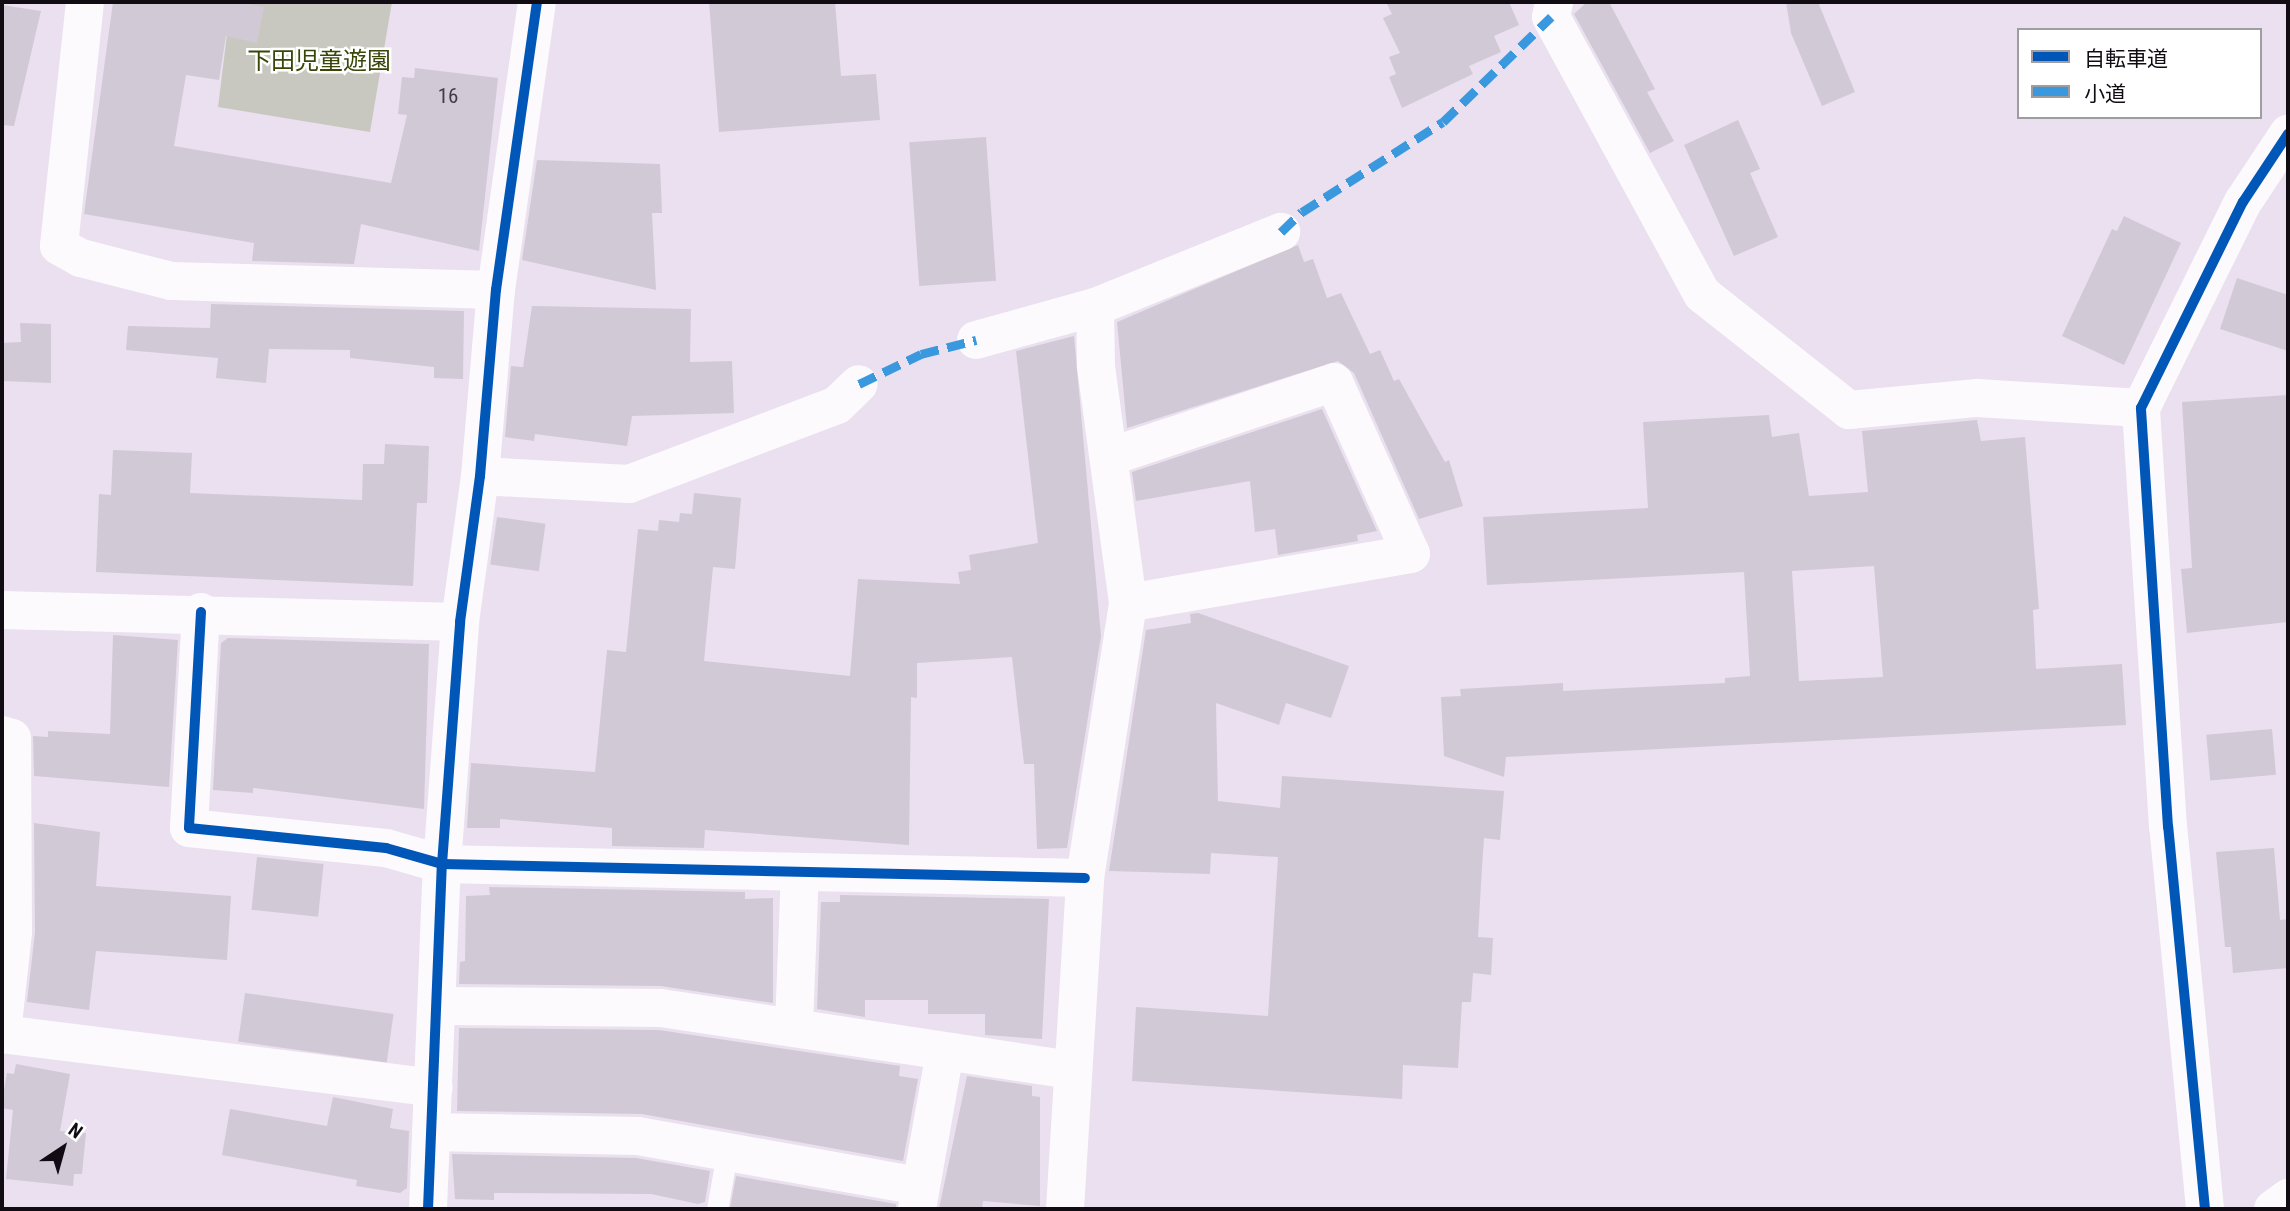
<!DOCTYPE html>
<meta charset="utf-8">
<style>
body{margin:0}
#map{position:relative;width:2290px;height:1211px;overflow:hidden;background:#eae0ef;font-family:"Roboto Condensed","Noto Sans JP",sans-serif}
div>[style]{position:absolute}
.green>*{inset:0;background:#c8c8c0}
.building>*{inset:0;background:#d2c9d6;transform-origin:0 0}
.lane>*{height:21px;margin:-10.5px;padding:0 10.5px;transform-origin:10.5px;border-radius:10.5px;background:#fcfafd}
.street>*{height:38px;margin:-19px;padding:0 19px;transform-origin:19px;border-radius:19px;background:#fcfafd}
.quiet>*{height:9px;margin-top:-4.5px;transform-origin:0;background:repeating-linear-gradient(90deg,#3a99de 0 18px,transparent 0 27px)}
.cycleway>*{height:10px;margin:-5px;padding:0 5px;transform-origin:5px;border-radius:5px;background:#0057b8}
span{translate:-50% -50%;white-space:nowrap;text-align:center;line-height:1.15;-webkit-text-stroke:5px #fff;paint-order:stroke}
.number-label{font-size:21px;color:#423c46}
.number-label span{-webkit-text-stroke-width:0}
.park-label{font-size:24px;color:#394608}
.frame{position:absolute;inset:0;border:4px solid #110b14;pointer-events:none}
.legend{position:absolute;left:2017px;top:28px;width:245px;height:91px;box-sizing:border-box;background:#fff;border:2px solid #a09da1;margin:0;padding:9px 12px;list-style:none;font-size:21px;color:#110b14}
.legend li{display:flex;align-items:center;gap:14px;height:35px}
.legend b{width:35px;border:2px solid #a09da1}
.north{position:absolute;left:28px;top:1113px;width:70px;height:70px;-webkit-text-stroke:5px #fff;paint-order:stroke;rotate:36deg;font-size:19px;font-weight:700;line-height:28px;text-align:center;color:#110b14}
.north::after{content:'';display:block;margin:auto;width:24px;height:32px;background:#110b14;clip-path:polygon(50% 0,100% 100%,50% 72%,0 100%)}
</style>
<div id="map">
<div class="green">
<i style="clip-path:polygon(231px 2px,392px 2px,370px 132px,218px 107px)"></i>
</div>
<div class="building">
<i style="clip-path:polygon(113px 2px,237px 2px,264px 7px,257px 43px,226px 36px,219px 80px,186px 75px,174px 146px,391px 183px,407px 115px,398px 114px,402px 77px,414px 78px,415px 68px,498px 78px,479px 251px,361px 224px,354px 264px,252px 261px,254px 243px,84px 214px)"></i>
<i style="clip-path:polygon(709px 2px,835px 2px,841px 76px,876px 74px,880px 120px,719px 132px)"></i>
<i style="clip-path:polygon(1386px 2px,1509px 2px,1519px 25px,1494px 36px,1501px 52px,1469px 66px,1473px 74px,1402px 108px,1389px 77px,1396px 74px,1389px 57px,1400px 53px,1383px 18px,1392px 14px)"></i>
<i style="clip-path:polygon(1587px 2px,1609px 2px,1655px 89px,1647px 92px,1674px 141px,1650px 153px,1574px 14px)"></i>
<i style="clip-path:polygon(1786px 2px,1818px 2px,1855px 92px,1822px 106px,1791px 33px)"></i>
<i style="clip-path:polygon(2px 5px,41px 11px,14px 126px,2px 125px)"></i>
<i style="clip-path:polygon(1738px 120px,1760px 169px,1750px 173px,1778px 237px,1734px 256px,1684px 145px)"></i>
<i style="left:986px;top:137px;width:144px;height:77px;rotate:86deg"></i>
<i style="clip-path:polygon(537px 160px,660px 164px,662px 213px,652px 213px,656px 290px,522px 260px)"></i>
<i style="clip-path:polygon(2124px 216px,2181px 243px,2124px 365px,2062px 336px,2112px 229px,2117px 231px)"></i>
<i style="clip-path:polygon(1298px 245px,1304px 262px,1313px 259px,1327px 298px,1341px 293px,1370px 354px,1380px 350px,1394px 381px,1399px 379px,1445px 462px,1449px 460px,1463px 506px,1419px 519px,1354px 373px,1338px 361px,1127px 428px,1117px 322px)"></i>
<i style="clip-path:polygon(2237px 278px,2288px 295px,2288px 351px,2220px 329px)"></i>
<i style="clip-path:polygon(211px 304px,464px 311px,463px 379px,434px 378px,434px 367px,350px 358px,350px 350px,269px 349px,266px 383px,216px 378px,218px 358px,126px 350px,128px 326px,210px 328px)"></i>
<i style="clip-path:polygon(532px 306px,691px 309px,690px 362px,732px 361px,734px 413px,632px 416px,627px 446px,535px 434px,534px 441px,505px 437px,511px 366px,523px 367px)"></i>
<i style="clip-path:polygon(20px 323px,51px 324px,51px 383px,2px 381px,2px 343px,21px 342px)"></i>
<i style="clip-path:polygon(1074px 336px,1101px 636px,1067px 848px,1037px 849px,1034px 764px,1024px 764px,1012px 657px,917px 663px,917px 698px,911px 697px,909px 845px,705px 830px,704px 848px,612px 846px,612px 828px,500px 819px,500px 828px,467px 828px,471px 763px,595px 772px,607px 650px,626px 652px,638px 529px,658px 531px,659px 520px,679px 522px,680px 513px,692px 514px,694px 493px,741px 498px,735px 569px,713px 567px,704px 661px,850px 676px,858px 579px,960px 584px,958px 572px,971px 570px,969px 555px,1038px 543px,1016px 351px)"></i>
<i style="clip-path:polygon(2288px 395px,2288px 622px,2187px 633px,2181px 569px,2192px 568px,2182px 402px)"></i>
<i style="clip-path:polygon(1322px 409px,1377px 531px,1357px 535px,1358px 541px,1278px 555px,1275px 529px,1255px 532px,1250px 481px,1136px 501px,1132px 472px)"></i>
<i style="clip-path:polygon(evenodd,1769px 415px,1772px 437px,1799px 433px,1809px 496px,1868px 492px,1862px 431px,1977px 420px,1981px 441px,2025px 437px,2039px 609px,2033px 610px,2036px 669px,2122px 664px,2126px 725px,1506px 757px,1504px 777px,1444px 756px,1441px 697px,1461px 696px,1460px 689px,1563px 683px,1563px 691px,1725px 683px,1725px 678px,1750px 676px,1744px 572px,1487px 585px,1483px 517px,1648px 508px,1643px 422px,1769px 415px,1874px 566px,1883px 677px,1799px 681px,1792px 571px,1874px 566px)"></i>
<i style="clip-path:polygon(385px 444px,429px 446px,427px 503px,417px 503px,413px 586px,96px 572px,99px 494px,111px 495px,113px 450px,192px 453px,190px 493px,362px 500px,363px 464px,384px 464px)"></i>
<i style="left:497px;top:517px;width:49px;height:48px;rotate:8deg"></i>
<i style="clip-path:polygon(1198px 613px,1349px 666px,1331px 718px,1286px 703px,1279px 725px,1216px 703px,1218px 801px,1280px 808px,1282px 776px,1504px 791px,1500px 840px,1484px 838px,1482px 867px,1478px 937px,1493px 938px,1491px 975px,1473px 973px,1471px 1002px,1462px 1002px,1458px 1068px,1403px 1065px,1402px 1099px,1132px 1081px,1136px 1007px,1268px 1016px,1278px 857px,1211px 853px,1210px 874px,1109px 871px,1146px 630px,1191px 623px,1190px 614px)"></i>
<i style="clip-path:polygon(113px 635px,178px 640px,169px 787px,34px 776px,33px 736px,48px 737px,48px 731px,110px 734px)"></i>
<i style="clip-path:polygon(228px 638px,429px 644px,424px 809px,253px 788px,253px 793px,213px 790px,221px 643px)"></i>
<i style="left:2272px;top:729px;width:46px;height:66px;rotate:85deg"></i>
<i style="clip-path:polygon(34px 823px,100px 832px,96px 886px,231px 896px,227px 960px,96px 951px,89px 1010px,27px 1002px,35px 932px)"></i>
<i style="clip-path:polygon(2274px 848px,2280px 920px,2288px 919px,2288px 968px,2233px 973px,2231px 947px,2225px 947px,2216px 852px)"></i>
<i style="left:257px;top:857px;width:67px;height:53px;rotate:6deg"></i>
<i style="clip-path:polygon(489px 887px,745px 892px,745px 899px,773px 898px,773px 1003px,661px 986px,459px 984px,460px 962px,465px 961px,466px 896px,490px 895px)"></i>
<i style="clip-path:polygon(840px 895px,1049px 899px,1042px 1039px,985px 1035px,985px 1014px,928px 1014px,928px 1000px,865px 1000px,865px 1017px,817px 1009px,821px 902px,840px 902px)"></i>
<i style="left:245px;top:993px;width:150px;height:49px;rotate:8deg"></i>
<i style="clip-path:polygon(459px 1028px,659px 1030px,900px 1066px,899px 1076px,918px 1079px,903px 1161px,642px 1114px,457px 1111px)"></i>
<i style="clip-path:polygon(16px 1064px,70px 1074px,60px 1131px,86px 1133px,82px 1174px,74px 1174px,73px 1186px,6px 1179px,13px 1110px,2px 1108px,2px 1101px,7px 1073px,14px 1074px)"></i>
<i style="clip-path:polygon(967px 1076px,1032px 1086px,1032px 1096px,1040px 1097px,1040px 1206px,983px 1201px,982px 1209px,939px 1209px)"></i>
<i style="clip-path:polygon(333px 1097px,393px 1109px,390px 1128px,409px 1131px,407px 1188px,400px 1193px,356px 1186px,357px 1180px,222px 1155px,230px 1109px,327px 1126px)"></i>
<i style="clip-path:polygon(452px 1154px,636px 1158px,710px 1171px,705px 1202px,698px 1204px,651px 1194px,494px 1193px,494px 1200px,455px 1199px)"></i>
<i style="clip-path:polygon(736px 1176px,896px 1204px,896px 1209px,735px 1209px,730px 1208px)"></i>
</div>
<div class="lane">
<i style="left:717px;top:1209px;width:57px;rotate:-79.9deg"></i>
</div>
<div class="street">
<i style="left:85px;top:2px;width:245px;rotate:96.1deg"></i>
<i style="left:59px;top:246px;width:25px;rotate:29deg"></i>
<i style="left:81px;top:258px;width:93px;rotate:14.3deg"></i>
<i style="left:171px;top:281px;width:325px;rotate:1.6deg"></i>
<i style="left:1554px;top:2px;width:15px;rotate:101deg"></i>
<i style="left:1551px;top:17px;width:315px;rotate:61.4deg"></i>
<i style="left:1702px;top:294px;width:187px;rotate:38.3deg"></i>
<i style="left:1849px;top:410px;width:129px;rotate:-5.4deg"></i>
<i style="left:1977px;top:398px;width:164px;rotate:3.5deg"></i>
<i style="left:976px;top:340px;width:123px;rotate:-15.5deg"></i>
<i style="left:1095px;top:307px;width:201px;rotate:-22deg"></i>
<i style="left:1109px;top:457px;width:237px;rotate:-18.4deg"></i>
<i style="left:1334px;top:382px;width:188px;rotate:65.9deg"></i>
<i style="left:1411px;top:554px;width:287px;rotate:170.2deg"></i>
<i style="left:480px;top:476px;width:149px;rotate:3.1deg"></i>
<i style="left:629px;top:484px;width:222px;rotate:-20.8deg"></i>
<i style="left:837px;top:405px;width:30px;rotate:-44deg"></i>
<i style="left:2px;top:610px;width:458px;rotate:1.5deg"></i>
<i style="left:201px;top:612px;width:216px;rotate:93.2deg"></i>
<i style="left:189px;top:828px;width:198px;rotate:5.8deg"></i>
<i style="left:386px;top:848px;width:58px;rotate:15.9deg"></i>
<i style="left:442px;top:864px;width:643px;rotate:1.25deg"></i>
<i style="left:2px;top:735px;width:10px;rotate:17deg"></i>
<i style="left:12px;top:738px;width:194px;rotate:89.7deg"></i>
<i style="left:13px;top:932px;width:103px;rotate:96.2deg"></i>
<i style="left:2px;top:1034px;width:435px;rotate:7.1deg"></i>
<i style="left:439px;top:1006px;width:222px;rotate:0.5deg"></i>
<i style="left:661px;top:1008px;width:415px;rotate:8.6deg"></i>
<i style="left:794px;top:1026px;width:153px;rotate:-87.8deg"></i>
<i style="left:431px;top:1132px;width:207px;rotate:1.1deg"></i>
<i style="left:638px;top:1136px;width:286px;rotate:10.1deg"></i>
<i style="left:428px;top:1209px;width:345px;rotate:-87.7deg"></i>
<i style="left:442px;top:864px;width:243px;rotate:-85.7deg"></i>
<i style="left:460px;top:622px;width:147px;rotate:-82.2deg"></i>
<i style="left:480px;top:476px;width:187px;rotate:-85.1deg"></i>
<i style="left:496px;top:290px;width:291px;rotate:-81.9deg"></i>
<i style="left:917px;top:1209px;width:159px;rotate:-79.9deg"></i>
<i style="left:1065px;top:1209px;width:332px;rotate:-86.5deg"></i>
<i style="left:1085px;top:878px;width:278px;rotate:-81.1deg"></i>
<i style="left:1128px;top:603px;width:240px;rotate:-97.7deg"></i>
<i style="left:1096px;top:365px;width:58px;rotate:-91deg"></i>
<i style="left:2205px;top:1209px;width:384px;rotate:-95.5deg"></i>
<i style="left:2168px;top:827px;width:420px;rotate:-93.7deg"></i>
<i style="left:2141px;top:408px;width:230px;rotate:-63.7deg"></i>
<i style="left:2243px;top:202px;width:82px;rotate:-56.5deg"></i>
<i style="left:2273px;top:1209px;width:19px;rotate:-36deg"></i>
</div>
<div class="quiet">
<i style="left:1281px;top:232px;width:29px;rotate:-44deg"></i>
<i style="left:1302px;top:212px;width:167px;rotate:-32.6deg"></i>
<i style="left:1443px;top:122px;width:151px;rotate:-44.2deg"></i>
<i style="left:859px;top:384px;width:69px;rotate:-25.8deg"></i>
<i style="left:921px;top:354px;width:57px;rotate:-14.3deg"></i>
</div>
<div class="cycleway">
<i style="left:201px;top:612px;width:216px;rotate:93.2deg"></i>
<i style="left:189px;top:828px;width:198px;rotate:5.8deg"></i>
<i style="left:386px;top:848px;width:58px;rotate:15.9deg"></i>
<i style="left:442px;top:864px;width:643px;rotate:1.25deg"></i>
<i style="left:428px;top:1209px;width:345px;rotate:-87.7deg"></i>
<i style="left:442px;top:864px;width:243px;rotate:-85.7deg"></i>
<i style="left:460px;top:622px;width:147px;rotate:-82.2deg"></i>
<i style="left:480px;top:476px;width:187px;rotate:-85.1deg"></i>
<i style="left:496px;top:290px;width:291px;rotate:-81.9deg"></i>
<i style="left:2205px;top:1209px;width:384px;rotate:-95.5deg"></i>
<i style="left:2168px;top:827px;width:420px;rotate:-93.7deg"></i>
<i style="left:2141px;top:408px;width:230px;rotate:-63.7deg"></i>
<i style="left:2243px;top:202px;width:82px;rotate:-56.5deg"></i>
</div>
<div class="number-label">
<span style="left:448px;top:96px">16</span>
</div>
<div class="park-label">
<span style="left:319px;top:62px">下田児童遊園</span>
</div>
<div class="frame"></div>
<ul class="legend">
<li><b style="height:9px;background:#0057b8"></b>自転車道</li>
<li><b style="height:9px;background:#3a99de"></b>小道</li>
</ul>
<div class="north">N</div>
</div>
